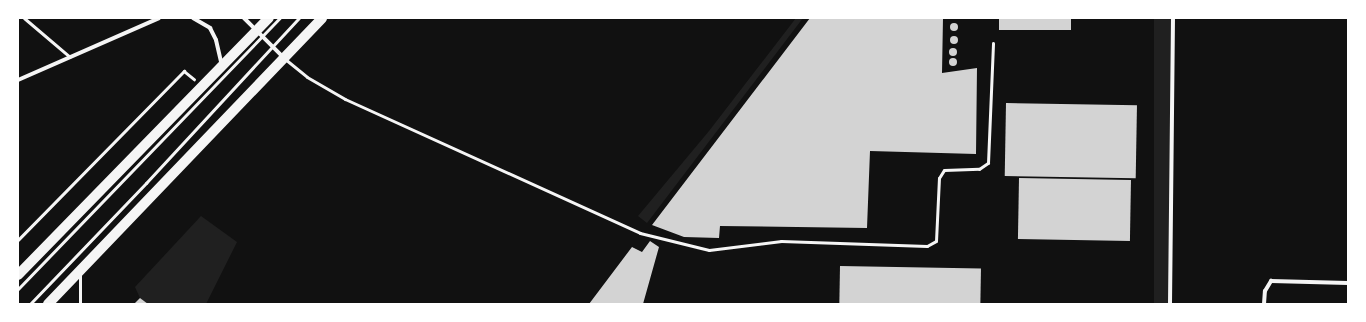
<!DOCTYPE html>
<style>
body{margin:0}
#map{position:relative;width:1366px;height:322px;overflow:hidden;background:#111;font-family:Overpass,sans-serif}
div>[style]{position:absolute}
.green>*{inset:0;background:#202020;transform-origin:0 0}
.building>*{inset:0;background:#d3d3d3;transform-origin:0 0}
.round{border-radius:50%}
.path>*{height:2.5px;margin:-1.25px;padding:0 1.25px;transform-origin:1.25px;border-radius:1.25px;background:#f5f5f5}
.service>*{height:3px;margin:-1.5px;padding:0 1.5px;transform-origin:1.5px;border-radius:1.5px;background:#f5f5f5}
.minor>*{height:4px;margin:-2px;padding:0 2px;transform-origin:2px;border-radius:2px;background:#f5f5f5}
.primary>*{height:10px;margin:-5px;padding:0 5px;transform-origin:5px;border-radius:5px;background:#f5f5f5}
span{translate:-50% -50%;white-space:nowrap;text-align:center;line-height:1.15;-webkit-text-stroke:4px #fff;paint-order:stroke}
.frame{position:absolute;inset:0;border:19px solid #fff;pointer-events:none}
</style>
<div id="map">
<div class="green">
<i style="clip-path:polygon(796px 18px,803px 18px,647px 223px,638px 216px,709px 131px)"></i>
<i style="left:1154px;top:18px;width:18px;height:286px"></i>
<i style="clip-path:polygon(201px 216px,237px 242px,206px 304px,148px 304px,140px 298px,135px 287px)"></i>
</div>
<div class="building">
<i style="clip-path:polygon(810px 18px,943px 18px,942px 73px,977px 68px,976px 154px,870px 151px,867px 228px,720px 226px,719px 238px,684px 237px,652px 225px)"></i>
<i style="left:999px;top:18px;width:72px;height:12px"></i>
<i class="round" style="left:950px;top:23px;width:8px;height:8px"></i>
<i class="round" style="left:950px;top:36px;width:8px;height:8px"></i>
<i class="round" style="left:949px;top:48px;width:8px;height:8px"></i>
<i class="round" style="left:949px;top:58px;width:8px;height:8px"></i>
<i style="left:1006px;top:103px;width:131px;height:73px;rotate:1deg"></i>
<i style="left:1019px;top:178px;width:112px;height:61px;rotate:1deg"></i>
<i style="clip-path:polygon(650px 241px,659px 247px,643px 304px,589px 304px,632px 247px,642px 252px)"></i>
<i style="left:840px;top:266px;width:141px;height:38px;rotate:1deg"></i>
<i style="clip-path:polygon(140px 298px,148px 304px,134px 304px)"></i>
</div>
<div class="path">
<i style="left:18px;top:240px;width:237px;rotate:-45.5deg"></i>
<i style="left:184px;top:71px;width:13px;rotate:39deg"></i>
</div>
<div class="service">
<i style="left:24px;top:18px;width:60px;rotate:40.3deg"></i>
<i style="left:285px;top:59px;width:28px;rotate:39deg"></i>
<i style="left:307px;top:77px;width:44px;rotate:30.1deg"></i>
<i style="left:345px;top:99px;width:324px;rotate:24.4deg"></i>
<i style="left:640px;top:233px;width:71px;rotate:13.8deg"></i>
<i style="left:709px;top:250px;width:73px;rotate:-7.1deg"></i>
<i style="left:781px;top:241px;width:146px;rotate:2deg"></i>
<i style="left:927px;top:246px;width:10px;rotate:-29deg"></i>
<i style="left:936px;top:241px;width:63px;rotate:-87.3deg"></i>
<i style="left:939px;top:178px;width:9px;rotate:-58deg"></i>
<i style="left:944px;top:170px;width:35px;rotate:-2deg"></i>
<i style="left:979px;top:169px;width:11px;rotate:-34deg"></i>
<i style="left:988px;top:163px;width:120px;rotate:-87.6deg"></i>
<i style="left:80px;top:274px;width:30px;rotate:90deg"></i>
<i style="left:18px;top:289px;width:377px;rotate:-46deg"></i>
<i style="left:30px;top:304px;width:168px;rotate:-46.2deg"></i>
<i style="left:146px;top:183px;width:225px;rotate:-47.2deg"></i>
</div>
<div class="minor">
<i style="left:193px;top:18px;width:20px;rotate:30deg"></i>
<i style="left:210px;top:28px;width:13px;rotate:63deg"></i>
<i style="left:216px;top:40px;width:26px;rotate:77deg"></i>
<i style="left:244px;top:18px;width:55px;rotate:45deg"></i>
<i style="left:18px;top:80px;width:154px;rotate:-23.7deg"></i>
<i style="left:1170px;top:304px;width:286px;rotate:-89.4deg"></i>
<i style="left:1264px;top:304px;width:13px;rotate:-86deg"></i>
<i style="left:1265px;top:291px;width:12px;rotate:-59deg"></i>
<i style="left:1271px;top:281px;width:77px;rotate:1.5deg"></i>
</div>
<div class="primary">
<i style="left:18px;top:275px;width:359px;rotate:-45.7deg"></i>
<i style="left:48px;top:304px;width:396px;rotate:-46.2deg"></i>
</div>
<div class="frame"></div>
</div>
